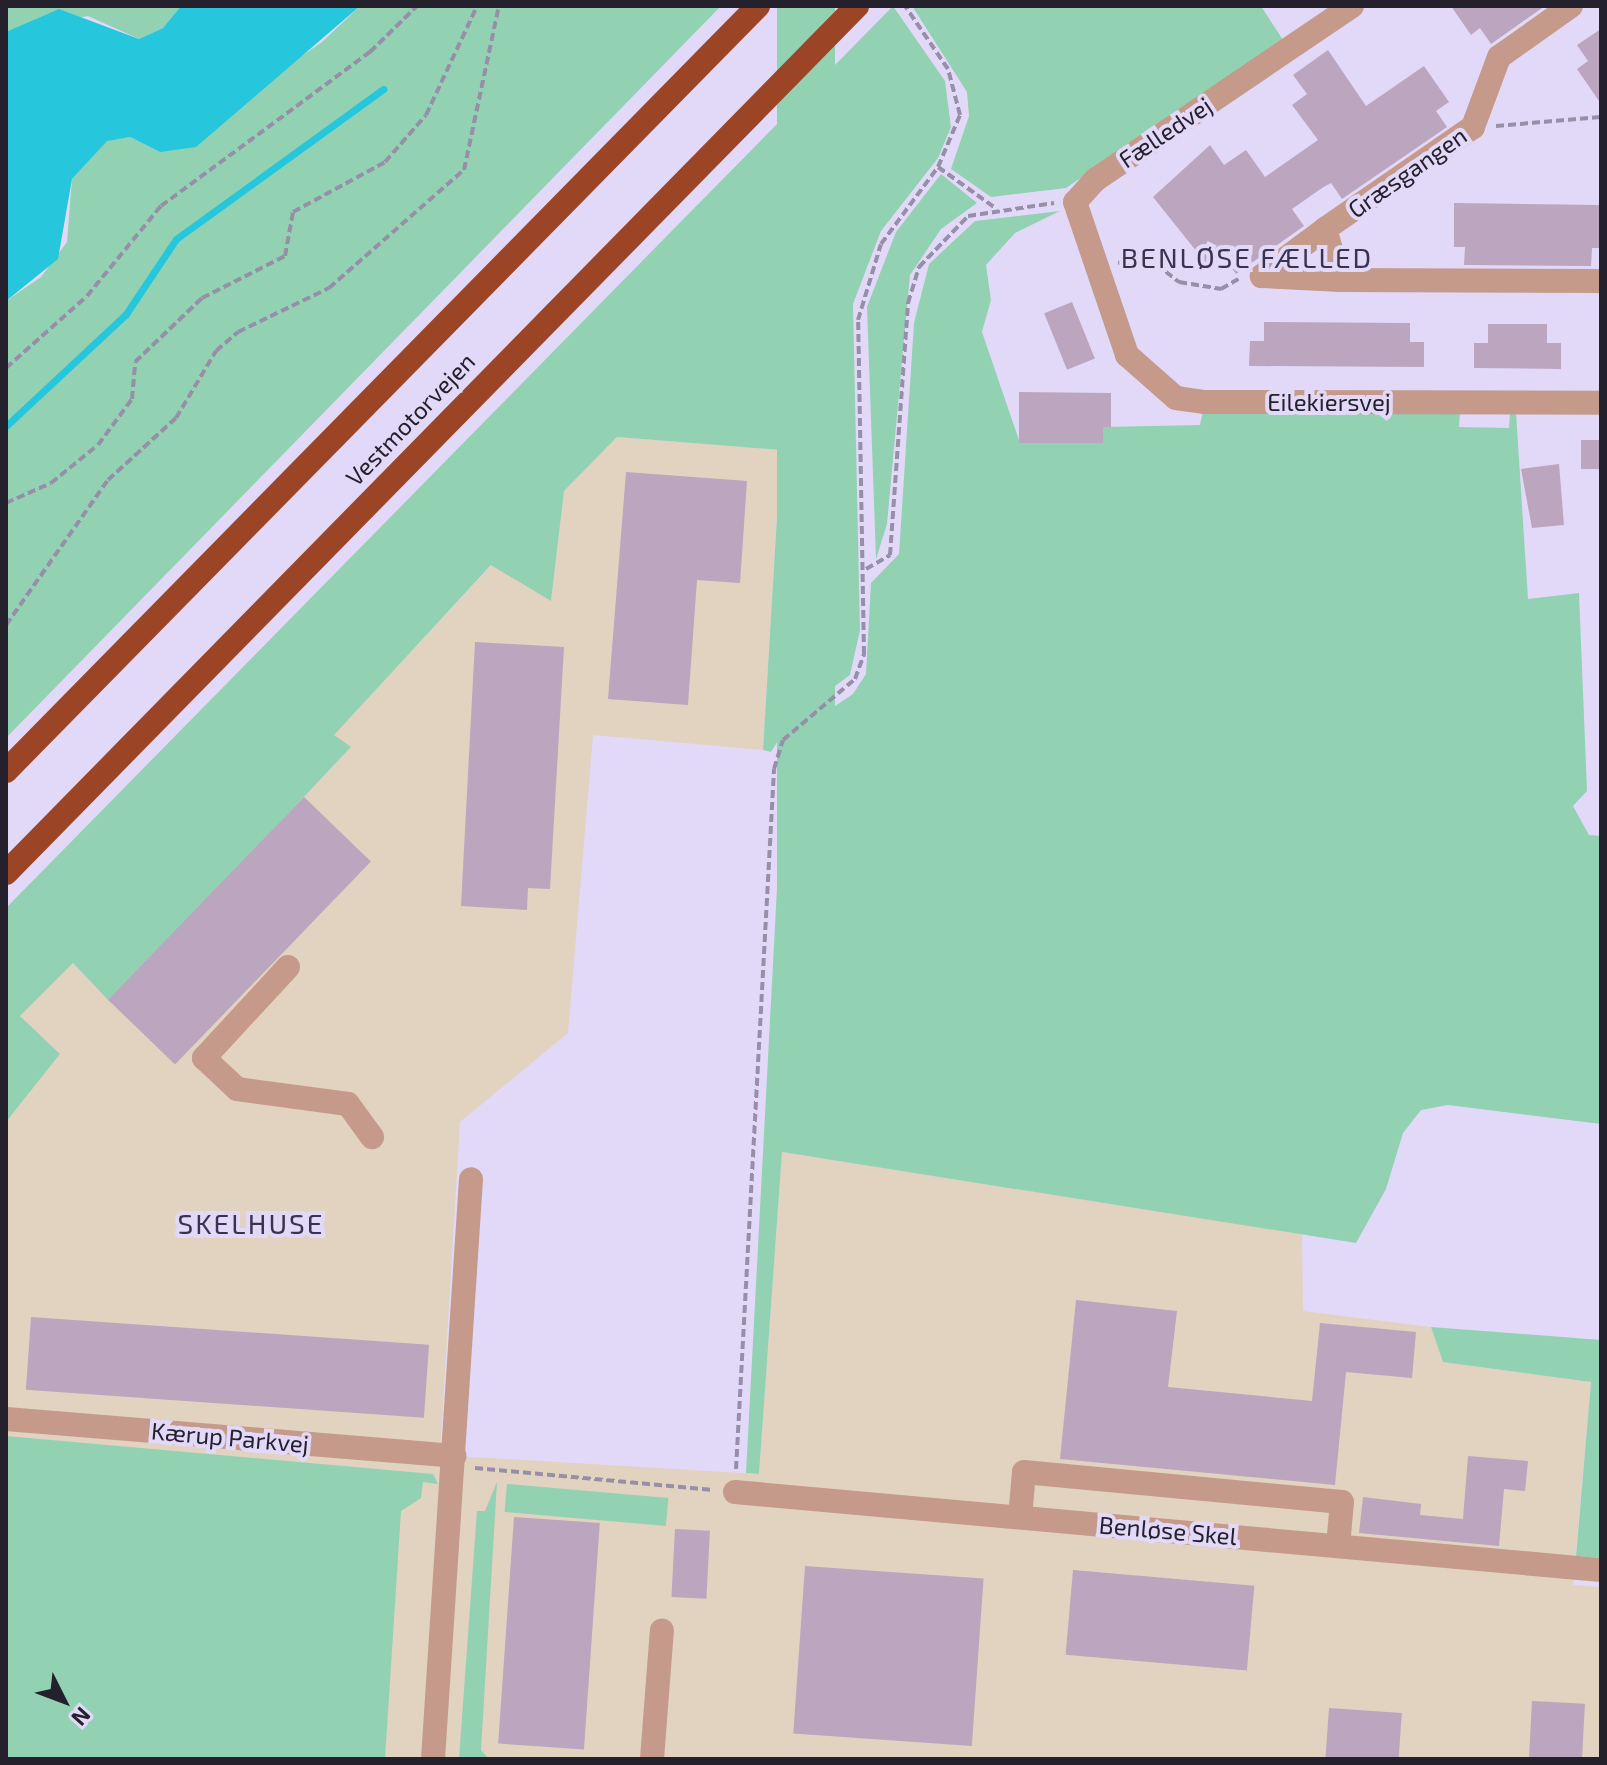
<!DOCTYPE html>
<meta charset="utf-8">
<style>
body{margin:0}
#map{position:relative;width:1607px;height:1765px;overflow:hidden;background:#e2d9f9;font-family:"Exo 2",sans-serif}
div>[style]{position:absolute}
.industrial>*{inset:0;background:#e2d2c0}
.green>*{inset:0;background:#92d2b3;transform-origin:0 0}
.water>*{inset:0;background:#26c6dc}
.stream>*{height:7px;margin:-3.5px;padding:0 3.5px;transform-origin:3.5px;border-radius:3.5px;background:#26c6dc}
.building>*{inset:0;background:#bca5bf;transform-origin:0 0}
.path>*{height:4px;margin-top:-2px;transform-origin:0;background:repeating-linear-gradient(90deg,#968fa7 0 8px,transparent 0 12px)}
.minor>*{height:24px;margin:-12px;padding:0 12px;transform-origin:12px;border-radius:12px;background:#c59a8b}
.highway>*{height:24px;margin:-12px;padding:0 12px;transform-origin:12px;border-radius:12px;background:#9c4526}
span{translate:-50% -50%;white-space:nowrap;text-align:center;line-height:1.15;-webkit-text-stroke:8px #e2d9f9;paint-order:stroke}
.street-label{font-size:24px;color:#24202c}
.quarter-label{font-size:28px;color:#3b334d;letter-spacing:2px}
.frame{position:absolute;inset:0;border:8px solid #24202c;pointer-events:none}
.north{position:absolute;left:24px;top:1661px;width:80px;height:80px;-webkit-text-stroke:6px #e2d9f9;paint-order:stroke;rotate:132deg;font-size:22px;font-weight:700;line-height:32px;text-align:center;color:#24202c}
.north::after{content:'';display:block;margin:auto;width:28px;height:36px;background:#24202c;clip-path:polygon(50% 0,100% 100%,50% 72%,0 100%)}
</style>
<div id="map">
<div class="industrial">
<i style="clip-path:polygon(617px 437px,781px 450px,763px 750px,593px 735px,568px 1033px,460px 1122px,440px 1455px,759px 1474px,782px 1152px,1302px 1234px,1303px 1311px,1431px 1327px,1444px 1362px,1591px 1382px,1573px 1585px,1601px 1587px,1601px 1759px,6px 1759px,6px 1122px,60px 1054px,20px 1016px,73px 963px,111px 1002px,351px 747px,333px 735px,492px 565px,551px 601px,564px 491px)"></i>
</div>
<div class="green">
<i style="clip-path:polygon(6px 6px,181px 6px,163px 28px,139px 39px,88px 16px,6px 32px)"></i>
<i style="clip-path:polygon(360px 6px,721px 6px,6px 738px,6px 301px,41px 277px,67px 242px,72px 179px,107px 140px,130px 137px,160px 152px,322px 42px)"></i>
<i style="left:777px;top:6px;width:58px;height:1101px"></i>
<i style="clip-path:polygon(893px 6px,945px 81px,951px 127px,938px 158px,881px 231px,853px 304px,860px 630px,850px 675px,792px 718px,771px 752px,763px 750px,781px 450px,617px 437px,564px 491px,551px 601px,491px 565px,334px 735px,351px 747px,110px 1002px,73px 963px,20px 1016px,60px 1054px,6px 1122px,6px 908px)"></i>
<i style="clip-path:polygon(912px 6px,1261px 6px,1283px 40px,1066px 188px,991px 197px,951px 169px,969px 116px,967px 92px)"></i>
<i style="clip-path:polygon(941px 174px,977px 203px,941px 229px,910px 275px,887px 524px,876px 559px,867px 307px,896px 232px)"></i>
<i style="clip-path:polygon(1060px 211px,1015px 233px,986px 265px,991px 300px,982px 332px,1020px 443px,1103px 443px,1103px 427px,1200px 425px,1203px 411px,1460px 413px,1459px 427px,1509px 428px,1510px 412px,1516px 412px,1528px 599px,1579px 593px,1587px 791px,1573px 806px,1589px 835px,1601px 836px,1601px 1124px,1448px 1105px,1421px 1110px,1403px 1133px,1386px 1189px,1356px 1243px,782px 1152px,759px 1474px,746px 1473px,784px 756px,798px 731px,853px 694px,866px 674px,871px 583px,899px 554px,914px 323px,929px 264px,975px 221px)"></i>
<i style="clip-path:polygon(1431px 1327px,1601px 1340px,1601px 1558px,1576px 1556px,1591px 1382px,1443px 1362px)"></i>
<i style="clip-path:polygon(6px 1436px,433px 1474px,438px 1484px,423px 1482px,421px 1498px,401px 1511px,385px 1759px,6px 1759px)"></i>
<i style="clip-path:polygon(497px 1482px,481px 1750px,489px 1759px,459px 1759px,477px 1511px,485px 1511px)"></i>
<i style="left:507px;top:1484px;width:162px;height:28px;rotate:5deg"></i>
</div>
<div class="water">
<i style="clip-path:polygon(181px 6px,360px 6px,196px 147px,160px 152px,130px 137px,107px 141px,72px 179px,58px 259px,6px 301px,6px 32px,59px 9px,139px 39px,163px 28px)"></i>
</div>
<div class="stream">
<i style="left:6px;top:426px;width:164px;rotate:-43deg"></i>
<i style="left:126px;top:314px;width:90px;rotate:-56.3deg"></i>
<i style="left:176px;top:239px;width:256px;rotate:-35.9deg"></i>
</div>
<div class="building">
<i style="clip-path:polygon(1451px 6px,1545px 6px,1491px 44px,1480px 28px,1471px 35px)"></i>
<i style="clip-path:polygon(1601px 29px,1601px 104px,1577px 69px,1588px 61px,1577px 45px)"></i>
<i style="clip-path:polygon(1328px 50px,1366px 106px,1424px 66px,1449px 102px,1436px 111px,1447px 127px,1342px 199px,1331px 183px,1322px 188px,1292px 209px,1304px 226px,1236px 274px,1224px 257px,1209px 267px,1153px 197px,1210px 145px,1224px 165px,1246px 150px,1265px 177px,1318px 140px,1292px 105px,1307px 94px,1293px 75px)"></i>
<i style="clip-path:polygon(1454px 203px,1601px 205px,1601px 248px,1592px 248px,1591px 266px,1464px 265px,1465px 247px,1454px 247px)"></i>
<i style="left:1072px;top:302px;width:61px;height:30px;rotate:68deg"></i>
<i style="clip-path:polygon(1264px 322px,1410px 323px,1410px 342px,1424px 342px,1424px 367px,1249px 366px,1250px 341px,1264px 341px)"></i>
<i style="clip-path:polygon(1488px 324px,1547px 324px,1547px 343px,1561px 343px,1561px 369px,1474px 368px,1474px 343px,1488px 343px)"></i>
<i style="clip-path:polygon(1019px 392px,1111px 393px,1111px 427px,1103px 427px,1103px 443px,1019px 443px)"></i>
<i style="left:1581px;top:440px;width:20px;height:29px"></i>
<i style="clip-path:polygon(1559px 464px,1564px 525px,1532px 528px,1521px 469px)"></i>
<i style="clip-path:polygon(626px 472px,747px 481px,740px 583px,697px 580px,688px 705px,608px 699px)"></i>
<i style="clip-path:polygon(475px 642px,564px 647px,550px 889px,528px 888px,527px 910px,461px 906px)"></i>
<i style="left:304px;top:797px;width:93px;height:282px;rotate:44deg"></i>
<i style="clip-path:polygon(1076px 1300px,1177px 1311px,1168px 1387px,1312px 1401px,1320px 1323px,1416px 1332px,1412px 1378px,1346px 1372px,1335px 1485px,1060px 1459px)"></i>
<i style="left:31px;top:1317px;width:399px;height:73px;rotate:4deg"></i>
<i style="clip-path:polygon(1468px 1456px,1528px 1461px,1525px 1491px,1504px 1489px,1499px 1546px,1359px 1533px,1363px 1497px,1421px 1504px,1420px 1515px,1463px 1519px)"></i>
<i style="left:514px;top:1517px;width:86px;height:227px;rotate:4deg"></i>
<i style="left:675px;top:1529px;width:35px;height:68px;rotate:3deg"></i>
<i style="left:805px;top:1566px;width:179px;height:168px;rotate:4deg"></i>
<i style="left:1073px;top:1570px;width:182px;height:85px;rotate:5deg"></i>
<i style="left:1532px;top:1701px;width:53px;height:58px;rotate:3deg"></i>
<i style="left:1329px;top:1708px;width:73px;height:51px;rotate:4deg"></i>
</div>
<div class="path">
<i style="left:1496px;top:126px;width:105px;rotate:-4.9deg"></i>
<i style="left:938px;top:167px;width:69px;rotate:35.5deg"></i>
<i style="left:1118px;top:263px;width:30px;rotate:-12deg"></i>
<i style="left:1147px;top:257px;width:41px;rotate:38deg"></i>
<i style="left:1179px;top:282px;width:43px;rotate:9.5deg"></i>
<i style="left:1221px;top:289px;width:22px;rotate:-30deg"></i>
<i style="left:6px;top:368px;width:108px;rotate:-41.6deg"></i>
<i style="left:87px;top:296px;width:117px;rotate:-50.6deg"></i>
<i style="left:161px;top:206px;width:260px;rotate:-36.4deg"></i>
<i style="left:370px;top:52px;width:66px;rotate:-44.4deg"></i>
<i style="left:6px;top:503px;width:49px;rotate:-24deg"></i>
<i style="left:51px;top:483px;width:60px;rotate:-39deg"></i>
<i style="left:98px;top:445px;width:57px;rotate:-53.5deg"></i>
<i style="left:132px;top:399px;width:37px;rotate:-85deg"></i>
<i style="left:135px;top:362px;width:93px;rotate:-43.7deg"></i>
<i style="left:202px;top:298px;width:93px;rotate:-26.8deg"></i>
<i style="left:285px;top:256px;width:45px;rotate:-79.7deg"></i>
<i style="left:293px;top:212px;width:105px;rotate:-28.5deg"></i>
<i style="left:385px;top:162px;width:62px;rotate:-48.9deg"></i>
<i style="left:426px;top:115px;width:120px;rotate:-64.9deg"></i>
<i style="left:866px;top:569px;width:28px;rotate:-30deg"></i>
<i style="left:890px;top:555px;width:253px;rotate:-85.9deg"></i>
<i style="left:908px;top:303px;width:38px;rotate:-73deg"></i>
<i style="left:919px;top:267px;width:71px;rotate:-46.1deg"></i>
<i style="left:968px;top:216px;width:87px;rotate:-8.6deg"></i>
<i style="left:6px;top:625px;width:177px;rotate:-54.9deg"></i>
<i style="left:108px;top:480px;width:92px;rotate:-42.4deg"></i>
<i style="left:176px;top:418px;width:78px;rotate:-59.2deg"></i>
<i style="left:216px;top:351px;width:29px;rotate:-41deg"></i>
<i style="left:238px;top:332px;width:101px;rotate:-25.8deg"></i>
<i style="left:329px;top:288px;width:179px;rotate:-41.2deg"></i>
<i style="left:464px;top:170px;width:168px;rotate:-78deg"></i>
<i style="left:475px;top:1468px;width:239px;rotate:5.3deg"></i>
<i style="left:736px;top:1469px;width:701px;rotate:-86.89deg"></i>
<i style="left:774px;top:769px;width:30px;rotate:-73deg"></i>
<i style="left:783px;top:740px;width:94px;rotate:-40.3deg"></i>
<i style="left:855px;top:679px;width:27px;rotate:-70deg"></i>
<i style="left:864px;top:654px;width:334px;rotate:-91deg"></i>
<i style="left:858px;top:320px;width:79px;rotate:-73.2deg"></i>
<i style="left:881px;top:244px;width:96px;rotate:-53.5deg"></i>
<i style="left:938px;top:167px;width:56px;rotate:-67.1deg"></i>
<i style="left:960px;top:115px;width:48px;rotate:-104.6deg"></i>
<i style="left:948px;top:69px;width:76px;rotate:-124.3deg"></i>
</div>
<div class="minor">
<i style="left:1352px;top:6px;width:309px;rotate:145.9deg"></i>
<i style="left:1096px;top:179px;width:31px;rotate:132deg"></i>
<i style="left:1075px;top:202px;width:162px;rotate:71.2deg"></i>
<i style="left:1127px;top:355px;width:65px;rotate:41.3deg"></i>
<i style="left:1176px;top:398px;width:29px;rotate:8deg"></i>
<i style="left:1205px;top:402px;width:396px;rotate:0.1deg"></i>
<i style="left:1571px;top:6px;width:88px;rotate:144.7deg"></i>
<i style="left:1499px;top:57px;width:75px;rotate:110.4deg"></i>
<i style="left:1473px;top:127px;width:180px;rotate:145.4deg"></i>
<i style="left:1325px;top:229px;width:53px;rotate:73.6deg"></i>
<i style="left:1340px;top:280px;width:261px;rotate:0.2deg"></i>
<i style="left:1325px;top:229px;width:79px;rotate:143.3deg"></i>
<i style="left:1262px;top:276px;width:78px;rotate:2.9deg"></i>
<i style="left:288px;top:967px;width:124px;rotate:132.7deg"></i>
<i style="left:204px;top:1058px;width:45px;rotate:43.2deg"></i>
<i style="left:237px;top:1089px;width:112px;rotate:7.7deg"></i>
<i style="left:348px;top:1104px;width:41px;rotate:54deg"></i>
<i style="left:6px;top:1419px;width:450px;rotate:4.7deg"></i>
<i style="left:735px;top:1492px;width:870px;rotate:5.15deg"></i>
<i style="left:1020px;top:1517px;width:45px;rotate:-84.9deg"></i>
<i style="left:1024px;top:1472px;width:319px;rotate:5.4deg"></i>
<i style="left:1342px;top:1502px;width:44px;rotate:95.2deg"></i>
<i style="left:433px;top:1759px;width:581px;rotate:-86.25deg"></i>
<i style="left:652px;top:1759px;width:129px;rotate:-85.6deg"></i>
</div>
<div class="highway">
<i style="left:6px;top:771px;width:1073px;rotate:-45.49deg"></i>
<i style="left:6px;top:873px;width:1215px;rotate:-45.53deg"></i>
</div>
<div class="street-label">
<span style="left:1165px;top:132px;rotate:-34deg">Fælledvej</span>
<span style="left:1407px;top:172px;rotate:-35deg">Græsgangen</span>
<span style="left:1329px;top:402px">Eilekiersvej</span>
<span style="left:410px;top:419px;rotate:-46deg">Vestmotorvejen</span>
<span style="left:230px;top:1437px;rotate:5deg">Kærup Parkvej</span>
<span style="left:1168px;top:1530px;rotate:5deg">Benløse Skel</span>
</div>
<div class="quarter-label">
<span style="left:1247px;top:257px">BENLØSE FÆLLED</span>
<span style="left:251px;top:1223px">SKELHUSE</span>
</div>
<div class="frame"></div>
<div class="north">N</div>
</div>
